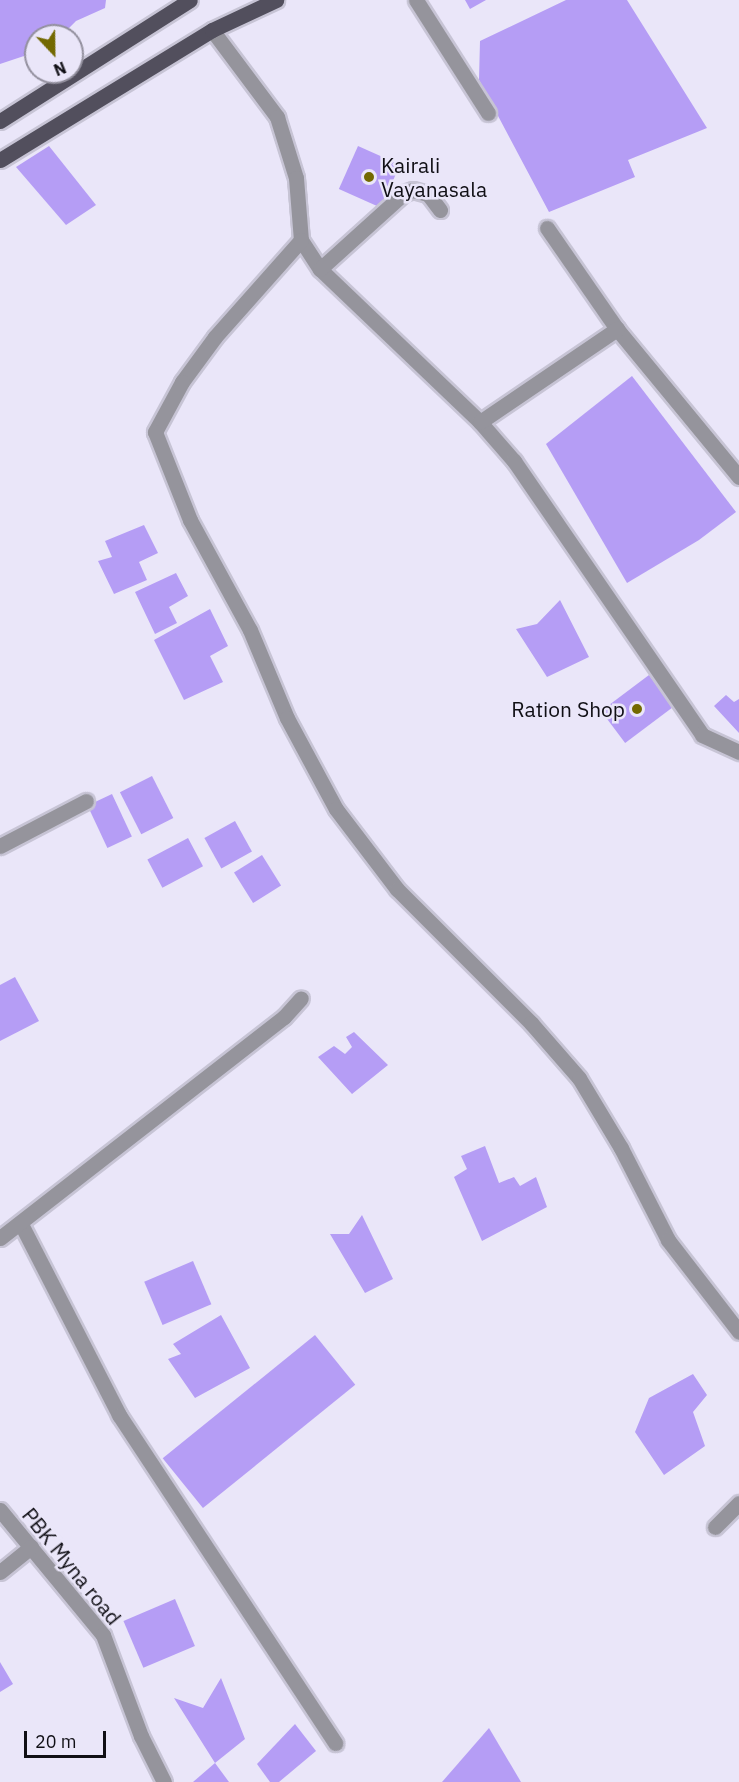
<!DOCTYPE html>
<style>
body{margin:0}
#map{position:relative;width:739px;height:1782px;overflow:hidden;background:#eae6f9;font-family:"IBM Plex Sans",sans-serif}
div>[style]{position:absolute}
.building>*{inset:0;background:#b59df5;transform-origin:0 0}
.roads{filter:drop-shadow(2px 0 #c7c4d5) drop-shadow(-2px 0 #c7c4d5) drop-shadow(0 2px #c7c4d5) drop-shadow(0 -2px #c7c4d5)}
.minor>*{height:15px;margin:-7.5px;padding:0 7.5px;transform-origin:7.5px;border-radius:7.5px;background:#95949c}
.major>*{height:15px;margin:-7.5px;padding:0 7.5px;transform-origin:7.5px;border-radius:7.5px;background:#524f5d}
.dots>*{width:16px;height:16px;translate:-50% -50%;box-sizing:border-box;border:3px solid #eae6f9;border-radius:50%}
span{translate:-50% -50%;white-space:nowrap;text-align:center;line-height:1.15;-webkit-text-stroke:5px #eae6f9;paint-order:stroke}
.poi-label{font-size:21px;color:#100f15}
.left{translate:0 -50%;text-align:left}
.right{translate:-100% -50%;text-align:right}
.street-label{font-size:21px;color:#100f15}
.north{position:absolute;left:24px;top:24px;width:60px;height:60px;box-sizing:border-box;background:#eae6f9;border:2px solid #93909e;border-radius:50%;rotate:158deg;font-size:16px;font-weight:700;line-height:24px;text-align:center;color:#100f15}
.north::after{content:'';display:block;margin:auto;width:21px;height:27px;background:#736901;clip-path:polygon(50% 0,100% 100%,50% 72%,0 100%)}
.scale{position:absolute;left:24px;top:1731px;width:82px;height:27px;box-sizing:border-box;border:3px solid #100f15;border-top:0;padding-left:8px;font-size:18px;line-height:21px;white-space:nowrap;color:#100f15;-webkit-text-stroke:4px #eae6f9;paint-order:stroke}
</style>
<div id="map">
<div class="building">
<i style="clip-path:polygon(0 0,106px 0,105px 8px,76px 21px,61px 36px,36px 36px,36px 52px,0 64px)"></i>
<i style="clip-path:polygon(465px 0,486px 0,470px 9px)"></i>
<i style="clip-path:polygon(566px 0,627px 0,707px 128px,628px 160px,635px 177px,549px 212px,479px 80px,480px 41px)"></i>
<i style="clip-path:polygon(49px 146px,96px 205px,66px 225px,16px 167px)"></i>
<i style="left:358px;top:146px;width:46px;height:47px;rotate:24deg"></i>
<i style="clip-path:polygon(632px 376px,736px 512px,699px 540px,627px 583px,546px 444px)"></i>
<i style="clip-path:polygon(144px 525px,158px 553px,139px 562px,147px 580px,114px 594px,98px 561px,112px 557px,105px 541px)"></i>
<i style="clip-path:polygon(176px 573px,188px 596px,169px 607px,177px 623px,155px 634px,135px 592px)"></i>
<i style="clip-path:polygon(560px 600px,589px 657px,547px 677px,516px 629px,537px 624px)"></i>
<i style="clip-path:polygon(210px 609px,228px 646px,210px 656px,223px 682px,184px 700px,154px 640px)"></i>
<i style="left:649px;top:675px;width:40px;height:60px;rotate:53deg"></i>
<i style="clip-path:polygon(726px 695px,734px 702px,739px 699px,739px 733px,714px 706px)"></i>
<i style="left:152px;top:776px;width:47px;height:36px;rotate:63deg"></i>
<i style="left:112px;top:794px;width:47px;height:27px;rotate:65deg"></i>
<i style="left:235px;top:821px;width:35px;height:35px;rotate:61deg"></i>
<i style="left:188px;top:838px;width:32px;height:46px;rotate:62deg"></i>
<i style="left:262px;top:855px;width:36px;height:33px;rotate:58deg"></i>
<i style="clip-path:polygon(15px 977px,39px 1021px,0 1041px,0 985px)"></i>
<i style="clip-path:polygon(354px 1032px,388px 1065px,352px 1094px,318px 1057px,334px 1046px,345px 1054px,352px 1047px,346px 1037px)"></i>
<i style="clip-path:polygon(485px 1146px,499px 1183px,514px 1177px,520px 1186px,536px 1177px,547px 1207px,482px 1241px,454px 1177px,467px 1169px,461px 1156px)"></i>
<i style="clip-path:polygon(362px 1215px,393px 1279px,365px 1293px,330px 1234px,349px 1234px)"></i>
<i style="left:193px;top:1261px;width:47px;height:53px;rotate:67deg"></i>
<i style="clip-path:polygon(221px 1315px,250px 1368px,195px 1398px,168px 1359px,181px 1354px,173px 1344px)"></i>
<i style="left:315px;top:1335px;width:64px;height:196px;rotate:51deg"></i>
<i style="clip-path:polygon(693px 1374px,707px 1395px,693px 1412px,705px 1446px,664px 1475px,635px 1432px,649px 1398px)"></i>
<i style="left:175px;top:1599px;width:51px;height:56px;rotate:67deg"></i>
<i style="clip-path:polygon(0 1662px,13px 1684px,0 1692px)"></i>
<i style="clip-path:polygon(221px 1678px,245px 1739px,215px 1763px,174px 1698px,203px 1708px)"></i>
<i style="clip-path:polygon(295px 1724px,316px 1751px,279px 1782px,270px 1782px,257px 1764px)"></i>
<i style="clip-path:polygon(489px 1728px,521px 1782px,442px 1782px)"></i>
<i style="clip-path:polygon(215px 1763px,229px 1782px,193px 1782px)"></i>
</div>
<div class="roads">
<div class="minor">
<i style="left:416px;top:0;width:134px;rotate:57.5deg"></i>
<i style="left:212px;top:30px;width:109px;rotate:53.2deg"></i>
<i style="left:277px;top:117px;width:64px;rotate:72.7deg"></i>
<i style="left:296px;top:178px;width:62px;rotate:85.4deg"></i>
<i style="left:301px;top:240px;width:35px;rotate:57deg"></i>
<i style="left:320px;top:269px;width:221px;rotate:43.7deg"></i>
<i style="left:480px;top:422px;width:52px;rotate:48.9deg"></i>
<i style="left:514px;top:461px;width:332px;rotate:55.5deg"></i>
<i style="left:702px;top:735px;width:41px;rotate:24.7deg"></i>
<i style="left:547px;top:228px;width:123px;rotate:55.3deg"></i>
<i style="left:617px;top:329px;width:192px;rotate:50.5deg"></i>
<i style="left:301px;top:240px;width:130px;rotate:131.6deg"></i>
<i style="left:215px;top:337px;width:56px;rotate:126.3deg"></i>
<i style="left:182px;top:382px;width:57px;rotate:118.4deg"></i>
<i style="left:155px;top:432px;width:95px;rotate:68.3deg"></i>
<i style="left:190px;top:520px;width:125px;rotate:61.4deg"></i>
<i style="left:250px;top:630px;width:95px;rotate:67.2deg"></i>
<i style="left:287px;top:718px;width:103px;rotate:61.7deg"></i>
<i style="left:336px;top:809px;width:101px;rotate:52.7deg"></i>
<i style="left:397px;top:889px;width:190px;rotate:45deg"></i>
<i style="left:531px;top:1023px;width:73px;rotate:48.9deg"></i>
<i style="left:579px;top:1078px;width:82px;rotate:59deg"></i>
<i style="left:621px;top:1148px;width:103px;rotate:62.9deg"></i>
<i style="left:668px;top:1240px;width:116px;rotate:52.3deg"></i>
<i style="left:320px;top:269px;width:113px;rotate:-42.1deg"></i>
<i style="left:404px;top:193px;width:9px;rotate:-18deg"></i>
<i style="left:413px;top:190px;width:16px;rotate:15deg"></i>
<i style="left:428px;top:194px;width:20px;rotate:53deg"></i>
<i style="left:480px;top:422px;width:166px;rotate:-34.2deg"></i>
<i style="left:0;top:846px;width:97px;rotate:-27.6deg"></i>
<i style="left:21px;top:1224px;width:215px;rotate:62.8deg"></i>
<i style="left:119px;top:1415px;width:393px;rotate:56.6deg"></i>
<i style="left:0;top:1238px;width:360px;rotate:-37.9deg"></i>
<i style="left:284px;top:1017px;width:25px;rotate:-48deg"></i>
<i style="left:0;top:1510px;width:162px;rotate:50.5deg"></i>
<i style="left:103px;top:1635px;width:108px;rotate:69.4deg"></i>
<i style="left:141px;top:1736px;width:51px;rotate:63.4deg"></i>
<i style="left:715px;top:1527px;width:34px;rotate:-45deg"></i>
<i style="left:0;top:1572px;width:40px;rotate:-39deg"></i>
</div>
<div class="major">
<i style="left:0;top:121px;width:225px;rotate:-32.5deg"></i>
<i style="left:0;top:160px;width:249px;rotate:-31.5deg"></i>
<i style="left:212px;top:30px;width:71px;rotate:-25.1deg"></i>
</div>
</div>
<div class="dots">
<i style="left:369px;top:177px;background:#736901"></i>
<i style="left:637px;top:709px;background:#736901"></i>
</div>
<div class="poi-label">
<span class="left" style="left:381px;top:177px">Kairali<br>Vayanasala</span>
<span class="right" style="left:625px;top:709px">Ration Shop</span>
</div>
<div class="street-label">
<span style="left:72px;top:1566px;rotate:51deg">PBK Myna road</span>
</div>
<div class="north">N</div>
<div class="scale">20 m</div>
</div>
